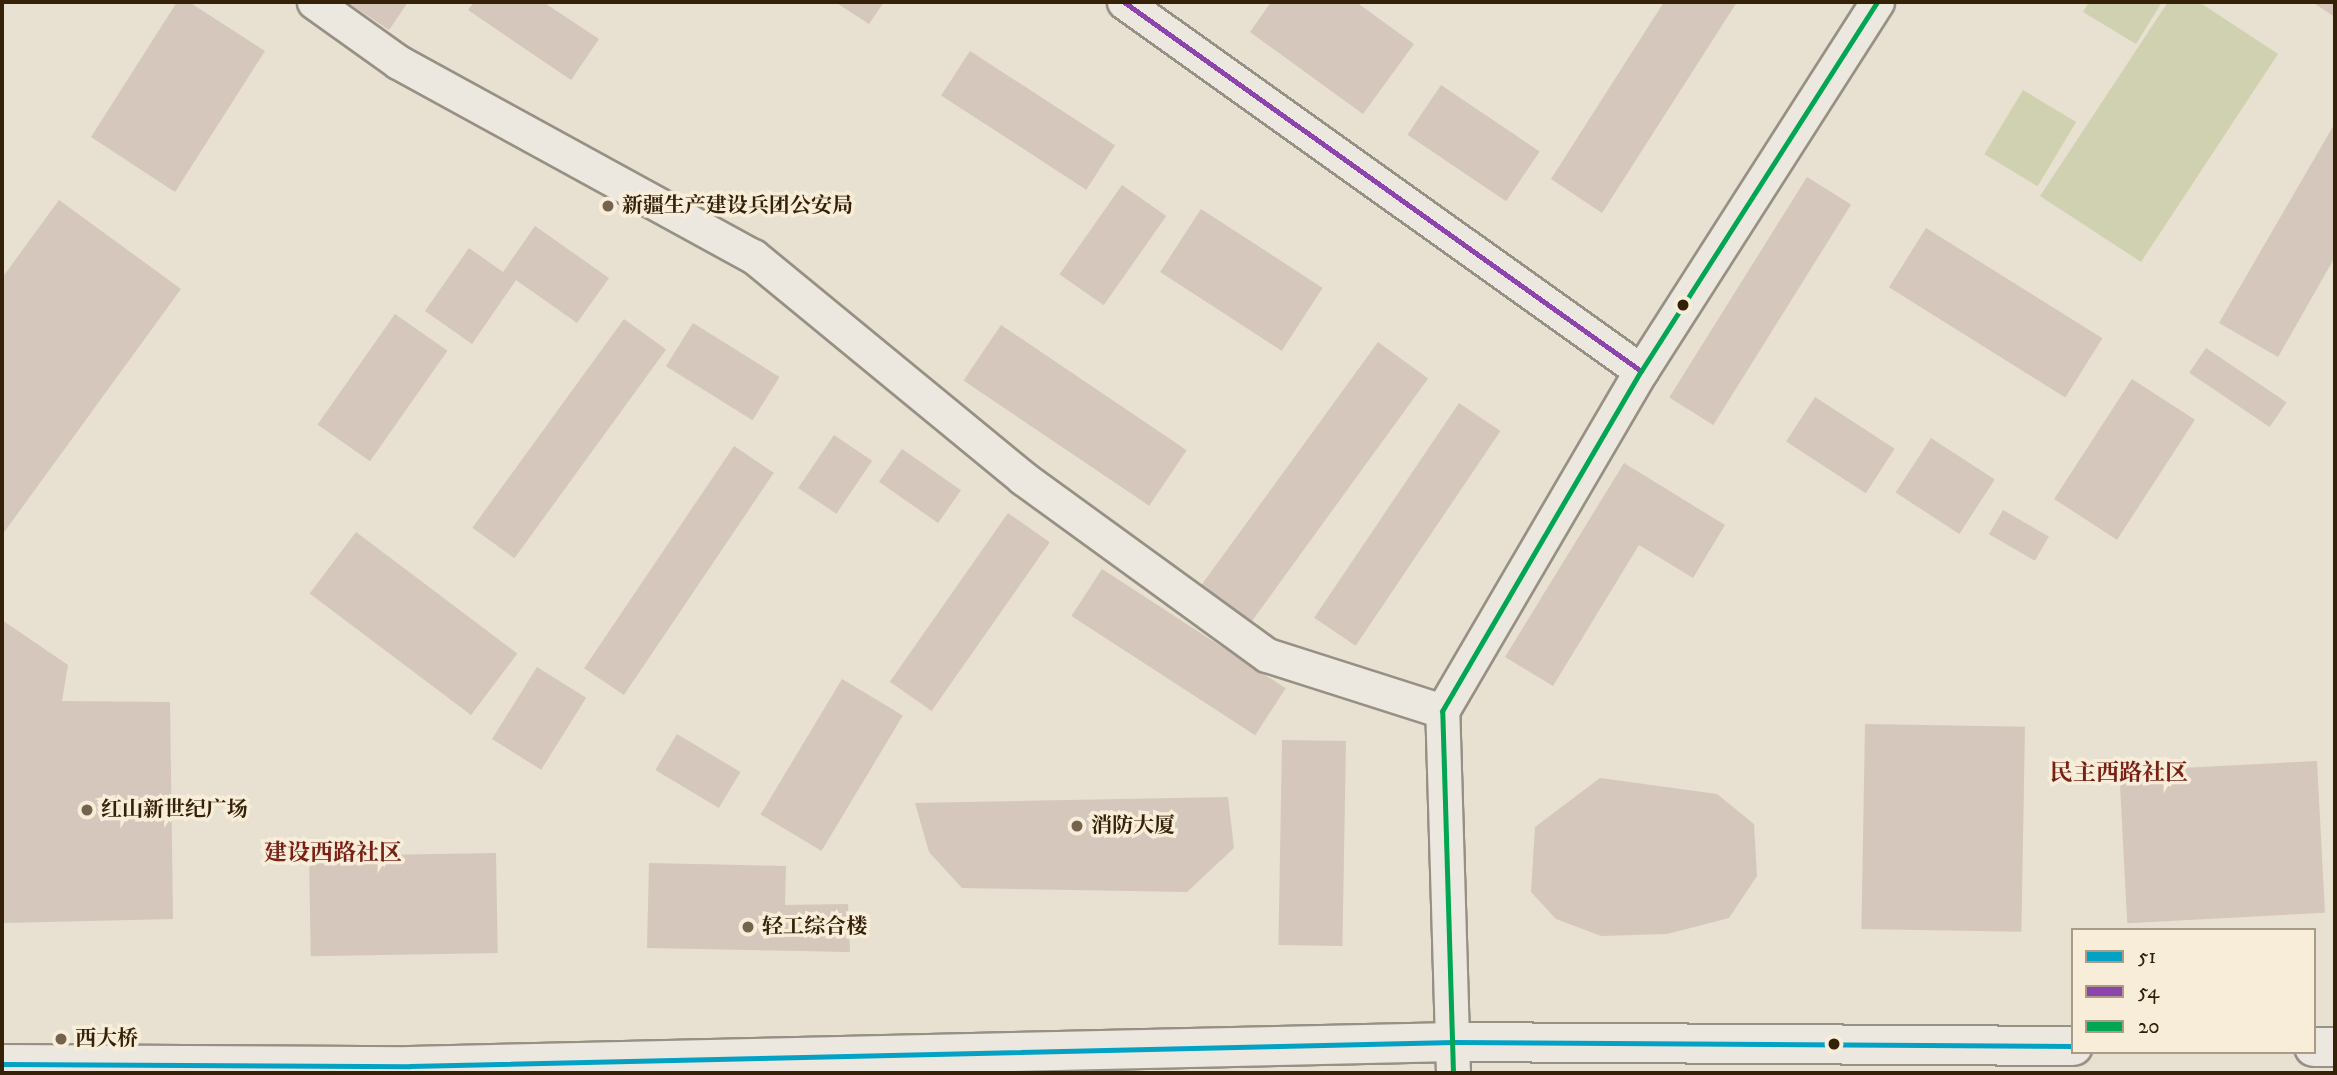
<!DOCTYPE html>
<meta charset="utf-8">
<style>
body{margin:0}
#map{position:relative;width:2337px;height:1075px;overflow:hidden;background:#e8e0d0;font-family:"IM FELL DW Pica","Noto Serif SC",serif}
div>[style]{position:absolute}
.green>*{inset:0;background:#cfd1b0;transform-origin:0 0}
.building>*{inset:0;background:#d5c7bb;transform-origin:0 0}
.roads{filter:drop-shadow(2px 0 #979084) drop-shadow(-2px 0 #979084) drop-shadow(0 2px #979084) drop-shadow(0 -2px #979084)}
.minor>*{height:33px;margin:-16.5px;padding:0 16.5px;transform-origin:16.5px;border-radius:16.5px;background:#ece8e0}
.secondary>*{height:38px;margin:-19px;padding:0 19px;transform-origin:19px;border-radius:19px;background:#ece8e0}
.bus-1>*{height:5px;margin:-2.5px;padding:0 2.5px;transform-origin:2.5px;border-radius:2.5px;background:#03a2c4}
.bus-2>*{height:5px;margin:-2.5px;padding:0 2.5px;transform-origin:2.5px;border-radius:2.5px;background:#8e44ad}
.bus-3>*{height:5px;margin:-2.5px;padding:0 2.5px;transform-origin:2.5px;border-radius:2.5px;background:#00a651}
.dots>*{width:19px;height:19px;translate:-50% -50%;box-sizing:border-box;border:4px solid #f7edd9;border-radius:50%}
span{translate:-50% -50%;white-space:nowrap;text-align:center;line-height:1.15;-webkit-text-stroke:7px #f7edd9;paint-order:stroke}
.poi-label{font-size:21px;color:#352008;font-weight:700}
.left{translate:0 -50%;text-align:left}
.neighbourhood-label{font-size:23px;color:#7a1f14;font-weight:700}
.frame{position:absolute;inset:0;border:4px solid #352008;pointer-events:none}
.legend{position:absolute;left:2071px;top:928px;width:245px;height:126px;box-sizing:border-box;background:#f7edd9;border:2px solid #a99b85;margin:0;padding:9px 12px;list-style:none;font-size:21px;color:#352008}
.legend li{display:flex;align-items:center;gap:14px;height:35px}
.legend b{width:35px;border:2px solid #a99b85}
</style>
<div id="map">
<div class="green">
<i style="clip-path:polygon(2089px 2px,2162px 2px,2136px 44px,2083px 12px)"></i>
<i style="clip-path:polygon(2168px 2px,2199px 2px,2278px 54px,2141px 262px,2040px 196px)"></i>
<i style="left:2023px;top:90px;width:62px;height:75px;rotate:31deg"></i>
</div>
<div class="building">
<i style="clip-path:polygon(177px 2px,189px 2px,265px 51px,175px 192px,91px 137px)"></i>
<i style="clip-path:polygon(347px 2px,408px 2px,389px 30px)"></i>
<i style="clip-path:polygon(474px 2px,543px 2px,599px 39px,571px 80px,468px 10px)"></i>
<i style="clip-path:polygon(835px 2px,884px 2px,869px 24px)"></i>
<i style="clip-path:polygon(1271px 2px,1356px 2px,1414px 44px,1363px 114px,1250px 32px)"></i>
<i style="clip-path:polygon(1664px 2px,1737px 2px,1602px 213px,1551px 179px)"></i>
<i style="clip-path:polygon(2312px 2px,2335px 2px,2335px 17px)"></i>
<i style="left:970px;top:51px;width:173px;height:53px;rotate:33deg"></i>
<i style="left:1441px;top:85px;width:119px;height:60px;rotate:34deg"></i>
<i style="clip-path:polygon(2335px 123px,2335px 257px,2278px 357px,2219px 323px)"></i>
<i style="left:1807px;top:177px;width:52px;height:260px;rotate:32deg"></i>
<i style="left:1122px;top:185px;width:54px;height:109px;rotate:35deg"></i>
<i style="clip-path:polygon(59px 200px,181px 289px,2px 535px,2px 278px)"></i>
<i style="left:1201px;top:209px;width:145px;height:75px;rotate:33deg"></i>
<i style="clip-path:polygon(535px 226px,609px 278px,577px 323px,516px 280px,472px 344px,425px 311px,469px 248px,503px 272px)"></i>
<i style="left:1926px;top:228px;width:208px;height:70px;rotate:32deg"></i>
<i style="left:395px;top:314px;width:64px;height:135px;rotate:35deg"></i>
<i style="left:624px;top:319px;width:52px;height:258px;rotate:36deg"></i>
<i style="left:693px;top:323px;width:102px;height:51px;rotate:32deg"></i>
<i style="left:1001px;top:325px;width:224px;height:67px;rotate:34deg"></i>
<i style="left:1378px;top:342px;width:62px;height:305px;rotate:36deg"></i>
<i style="left:2206px;top:348px;width:97px;height:30px;rotate:34deg"></i>
<i style="left:2132px;top:379px;width:75px;height:143px;rotate:33deg"></i>
<i style="left:1815px;top:397px;width:95px;height:53px;rotate:33deg"></i>
<i style="left:1459px;top:403px;width:50px;height:259px;rotate:34deg"></i>
<i style="left:834px;top:435px;width:46px;height:64px;rotate:34deg"></i>
<i style="left:1931px;top:438px;width:76px;height:65px;rotate:33deg"></i>
<i style="left:734px;top:446px;width:48px;height:268px;rotate:34deg"></i>
<i style="left:902px;top:449px;width:72px;height:40px;rotate:35deg"></i>
<i style="clip-path:polygon(1624px 463px,1725px 525px,1693px 578px,1639px 545px,1553px 686px,1505px 657px)"></i>
<i style="left:2003px;top:510px;width:53px;height:28px;rotate:30deg"></i>
<i style="left:1008px;top:513px;width:51px;height:206px;rotate:35deg"></i>
<i style="left:356px;top:532px;width:202px;height:77px;rotate:37deg"></i>
<i style="left:1102px;top:569px;width:219px;height:56px;rotate:33deg"></i>
<i style="clip-path:polygon(2px 620px,68px 665px,62px 701px,170px 702px,173px 919px,2px 923px)"></i>
<i style="left:537px;top:667px;width:58px;height:85px;rotate:32deg"></i>
<i style="left:842px;top:679px;width:71px;height:158px;rotate:31deg"></i>
<i style="left:1865px;top:724px;width:160px;height:205px;rotate:1deg"></i>
<i style="left:677px;top:734px;width:74px;height:42px;rotate:31deg"></i>
<i style="left:1282px;top:740px;width:64px;height:205px;rotate:1deg"></i>
<i style="left:2317px;top:761px;width:152px;height:198px;rotate:87deg"></i>
<i style="clip-path:polygon(1600px 778px,1717px 794px,1754px 824px,1757px 876px,1729px 918px,1667px 934px,1601px 936px,1556px 919px,1531px 892px,1535px 827px)"></i>
<i style="clip-path:polygon(1228px 797px,1234px 848px,1187px 892px,962px 888px,929px 852px,915px 803px)"></i>
<i style="left:496px;top:853px;width:100px;height:187px;rotate:89deg"></i>
<i style="clip-path:polygon(649px 863px,786px 866px,785px 905px,848px 904px,850px 952px,647px 948px)"></i>
</div>
<div class="roads">
<div class="minor">
<i style="left:314px;top:2px;width:103px;rotate:35.5deg"></i>
<i style="left:398px;top:62px;width:405px;rotate:28.7deg"></i>
<i style="left:753px;top:256px;width:350px;rotate:39.4deg"></i>
<i style="left:1023px;top:478px;width:301px;rotate:36deg"></i>
<i style="left:1267px;top:655px;width:184px;rotate:17.7deg"></i>
<i style="left:1124px;top:2px;width:635px;rotate:35.52deg"></i>
<i style="left:1453px;top:1073px;width:362px;rotate:-91.7deg"></i>
<i style="left:1442px;top:711px;width:394px;rotate:-59.7deg"></i>
<i style="left:1641px;top:371px;width:438px;rotate:-57.4deg"></i>
</div>
<div class="secondary">
<i style="left:2314px;top:1047px;width:21px"></i>
<i style="left:2px;top:1064px;width:408px;rotate:0.3deg"></i>
<i style="left:410px;top:1066px;width:1044px;rotate:-1.32deg"></i>
<i style="left:1454px;top:1042px;width:619px;rotate:0.37deg"></i>
</div>
</div>
<div class="bus-1">
<i style="left:2px;top:1064px;width:408px;rotate:0.3deg"></i>
<i style="left:410px;top:1066px;width:1044px;rotate:-1.32deg"></i>
<i style="left:1454px;top:1042px;width:619px;rotate:0.37deg"></i>
</div>
<div class="bus-2">
<i style="left:1124px;top:2px;width:635px;rotate:35.52deg"></i>
</div>
<div class="bus-3">
<i style="left:1453px;top:1073px;width:362px;rotate:-91.7deg"></i>
<i style="left:1442px;top:711px;width:394px;rotate:-59.7deg"></i>
<i style="left:1641px;top:371px;width:438px;rotate:-57.4deg"></i>
</div>
<div class="dots">
<i style="left:608px;top:206px;background:#74634e"></i>
<i style="left:1683px;top:305px;background:#352008"></i>
<i style="left:87px;top:810px;background:#74634e"></i>
<i style="left:1077px;top:826px;background:#74634e"></i>
<i style="left:748px;top:927px;background:#74634e"></i>
<i style="left:61px;top:1039px;background:#74634e"></i>
<i style="left:1834px;top:1044px;background:#352008"></i>
</div>
<div class="poi-label">
<span class="left" style="left:622px;top:206px">新疆生产建设兵团公安局</span>
<span class="left" style="left:101px;top:810px">红山新世纪广场</span>
<span class="left" style="left:1091px;top:826px">消防大厦</span>
<span class="left" style="left:762px;top:927px">轻工综合楼</span>
<span class="left" style="left:75px;top:1039px">西大桥</span>
</div>
<div class="neighbourhood-label">
<span style="left:2119px;top:774px">民主西路社区</span>
<span style="left:333px;top:854px">建设西路社区</span>
</div>
<div class="frame"></div>
<ul class="legend">
<li><b style="height:9px;background:#03a2c4"></b>51</li>
<li><b style="height:9px;background:#8e44ad"></b>54</li>
<li><b style="height:9px;background:#00a651"></b>20</li>
</ul>
</div>
